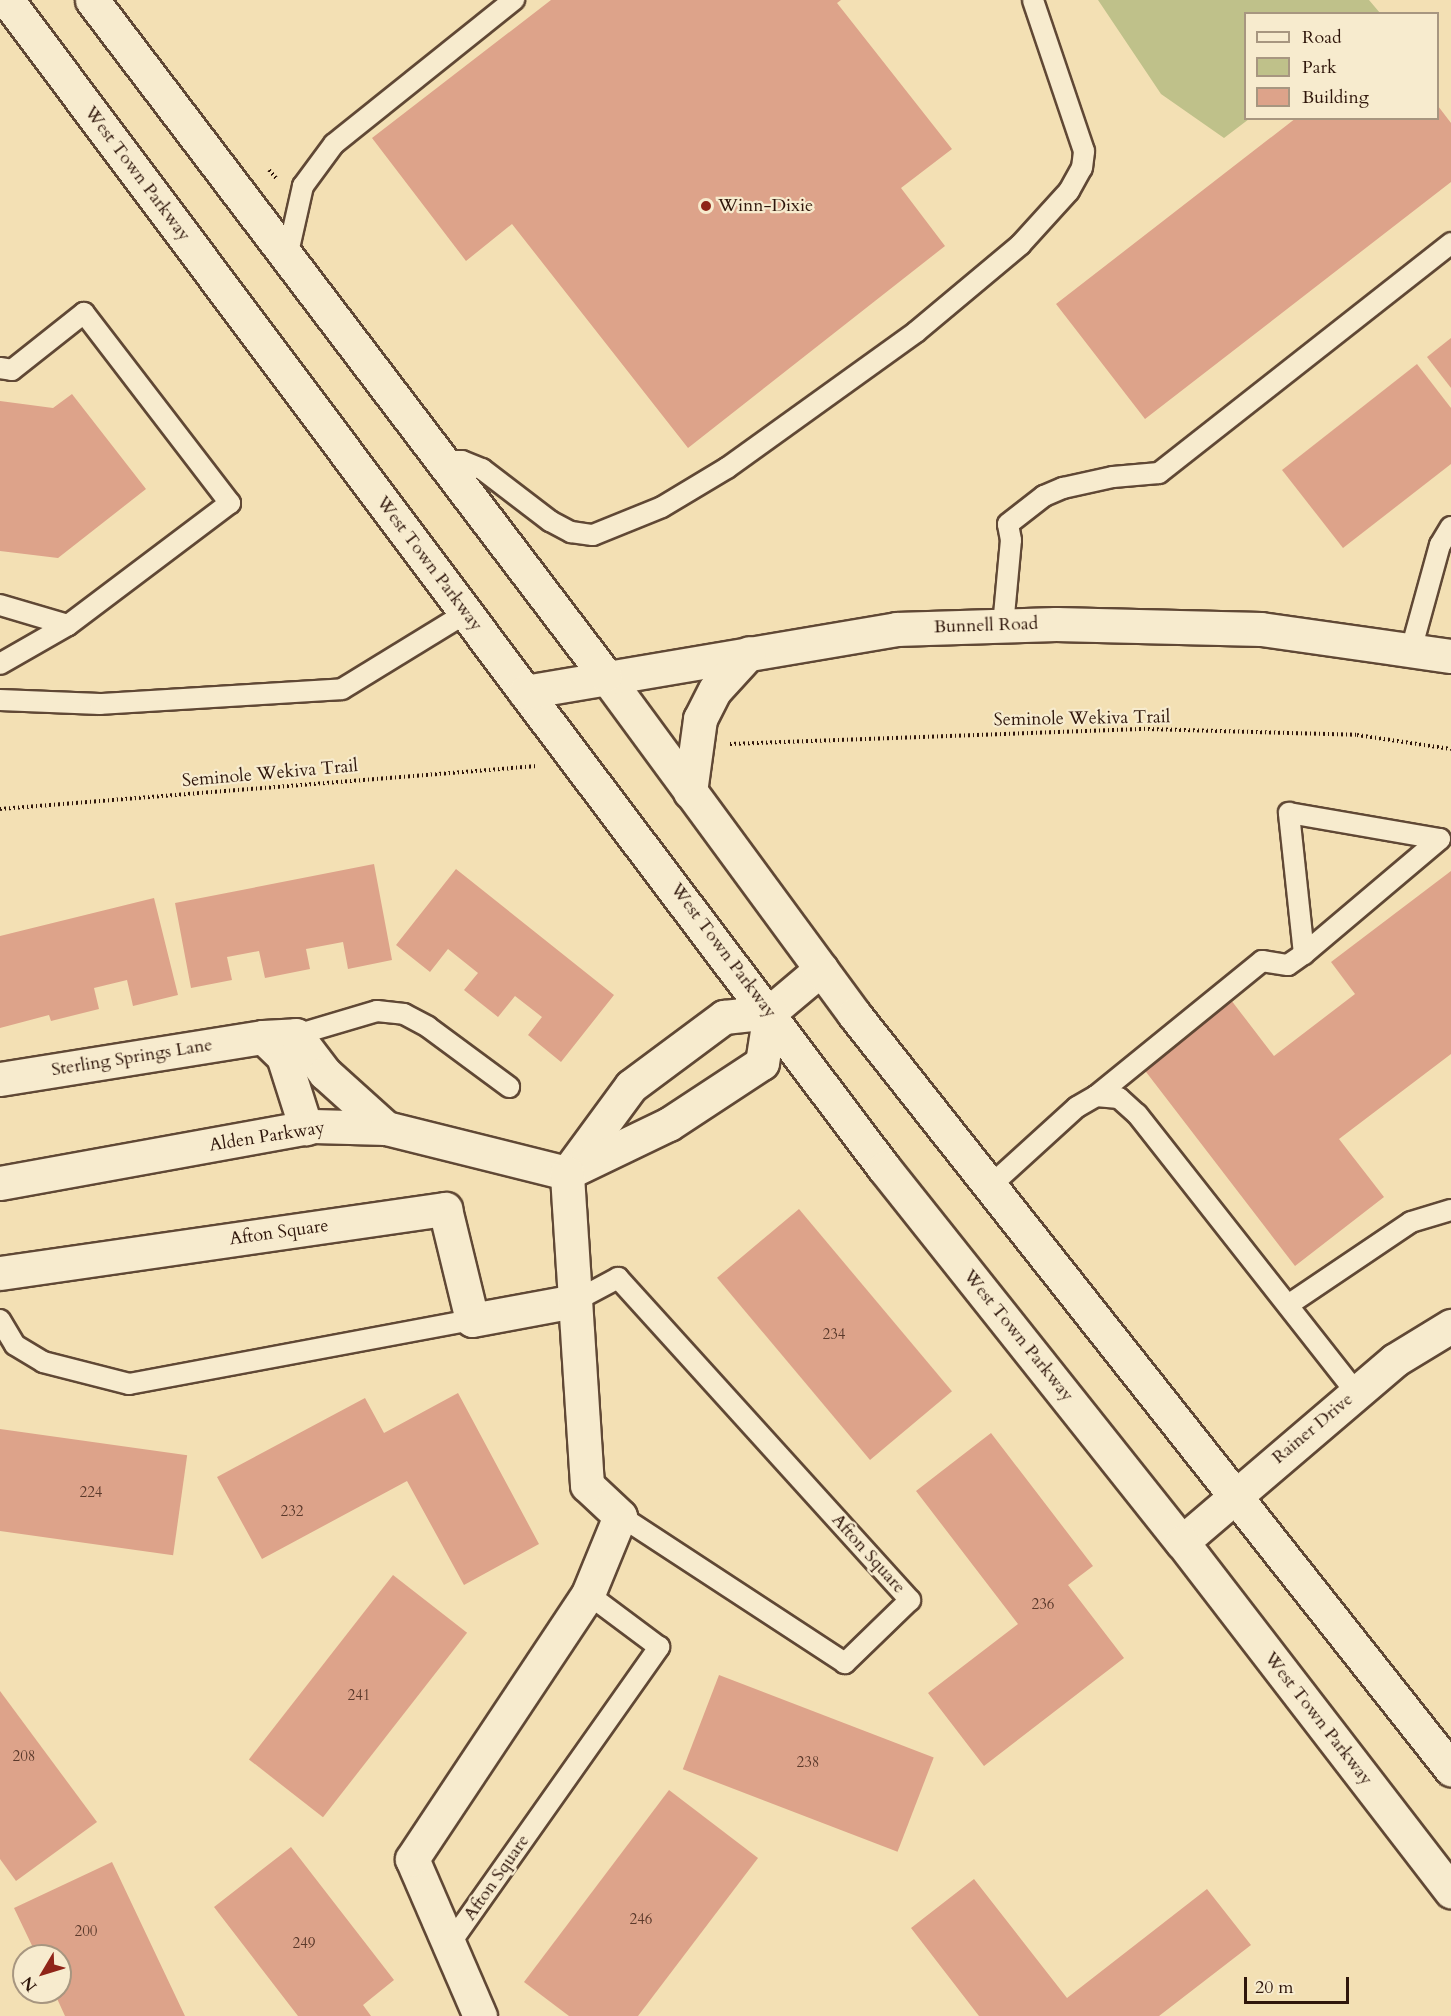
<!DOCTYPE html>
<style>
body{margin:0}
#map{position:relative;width:1451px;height:2016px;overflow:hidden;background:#f3e0b4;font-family:Cardo,serif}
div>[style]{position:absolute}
.green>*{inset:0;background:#bfc18a}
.building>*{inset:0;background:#dda38a;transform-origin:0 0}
.path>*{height:4px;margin-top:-2px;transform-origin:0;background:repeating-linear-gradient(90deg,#2f160b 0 1.5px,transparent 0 4.5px)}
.roads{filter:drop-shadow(2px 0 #604835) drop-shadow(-2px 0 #604835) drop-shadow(0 2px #604835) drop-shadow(0 -2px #604835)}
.service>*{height:20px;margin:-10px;padding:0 10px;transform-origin:10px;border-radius:10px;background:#f7ebce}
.minor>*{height:33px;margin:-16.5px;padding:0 16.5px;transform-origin:16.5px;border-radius:16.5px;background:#f7ebce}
.tertiary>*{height:33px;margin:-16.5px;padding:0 16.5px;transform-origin:16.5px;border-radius:16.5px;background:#f7ebce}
.secondary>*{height:33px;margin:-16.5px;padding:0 16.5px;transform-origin:16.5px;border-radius:16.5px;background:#f7ebce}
.dots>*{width:16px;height:16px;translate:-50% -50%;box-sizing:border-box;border:3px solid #f7ebce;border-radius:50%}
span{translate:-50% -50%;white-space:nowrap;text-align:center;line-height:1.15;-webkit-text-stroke:4.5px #f7ebce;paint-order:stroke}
.number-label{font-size:15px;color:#5a392b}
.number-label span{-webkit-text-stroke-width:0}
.street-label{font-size:18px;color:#2f160b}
.poi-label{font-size:18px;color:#2f160b}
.left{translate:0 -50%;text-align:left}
.legend{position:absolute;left:1244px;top:12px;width:195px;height:108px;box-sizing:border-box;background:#f7ebce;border:2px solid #a79680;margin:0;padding:8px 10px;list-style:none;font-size:18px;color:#2f160b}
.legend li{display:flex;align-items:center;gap:12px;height:30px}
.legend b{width:30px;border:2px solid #a79680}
.north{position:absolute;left:12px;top:1944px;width:60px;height:60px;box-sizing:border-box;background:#f7ebce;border:2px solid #a79680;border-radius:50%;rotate:232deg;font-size:16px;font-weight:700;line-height:24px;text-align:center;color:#2f160b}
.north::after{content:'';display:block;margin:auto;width:21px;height:27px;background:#8f2418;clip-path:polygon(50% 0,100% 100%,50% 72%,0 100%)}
.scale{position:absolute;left:1244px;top:1977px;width:105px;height:27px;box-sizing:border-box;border:3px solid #2f160b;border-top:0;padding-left:8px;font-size:18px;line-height:21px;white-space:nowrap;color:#2f160b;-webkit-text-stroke:4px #f7ebce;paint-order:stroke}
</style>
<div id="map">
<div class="green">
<i style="clip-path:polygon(1098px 0,1369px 0,1380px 13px,1246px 14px,1246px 118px,1249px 119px,1224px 138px,1161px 94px)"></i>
</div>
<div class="building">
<i style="clip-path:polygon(551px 0,841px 0,837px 3px,952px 149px,901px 188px,945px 246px,688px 448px,512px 224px,466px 261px,372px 138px)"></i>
<i style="clip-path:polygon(1438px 106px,1451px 123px,1451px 182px,1145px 419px,1056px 304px,1296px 118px,1438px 118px)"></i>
<i style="clip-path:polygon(1451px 338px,1451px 388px,1427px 357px)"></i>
<i style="clip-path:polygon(1417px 364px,1451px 408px,1451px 464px,1343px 548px,1282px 470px)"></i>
<i style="clip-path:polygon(72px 394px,146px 489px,58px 558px,0 551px,0 401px,53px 408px)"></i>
<i style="clip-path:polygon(374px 864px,392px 960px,348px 969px,343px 942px,306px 949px,310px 969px,265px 978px,259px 951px,227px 957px,232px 980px,191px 988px,175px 903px)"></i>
<i style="clip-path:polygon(456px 869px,614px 995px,561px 1062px,528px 1035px,542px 1017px,515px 996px,498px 1017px,464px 990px,478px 973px,448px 949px,430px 972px,396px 945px)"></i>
<i style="clip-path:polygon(1451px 871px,1451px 1054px,1339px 1139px,1384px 1197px,1295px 1266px,1143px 1068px,1231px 1000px,1274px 1056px,1355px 994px,1331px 962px)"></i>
<i style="clip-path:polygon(154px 898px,178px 995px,133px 1006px,127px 980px,94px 988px,99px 1009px,51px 1021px,49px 1015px,0 1028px,0 936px)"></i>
<i style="left:799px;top:1209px;width:238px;height:107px;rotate:50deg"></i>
<i style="clip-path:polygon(458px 1393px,539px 1544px,464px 1585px,407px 1481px,262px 1559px,217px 1477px,365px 1398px,384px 1433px)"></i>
<i style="left:0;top:1429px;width:189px;height:101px;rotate:8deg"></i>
<i style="clip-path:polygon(991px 1433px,1093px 1566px,1068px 1585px,1124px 1658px,984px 1766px,928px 1693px,1018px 1624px,916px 1491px)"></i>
<i style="left:393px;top:1575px;width:94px;height:234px;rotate:38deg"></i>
<i style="left:719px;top:1675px;width:230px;height:101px;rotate:21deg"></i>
<i style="clip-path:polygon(0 1691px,97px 1822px,16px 1881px,0 1859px)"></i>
<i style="clip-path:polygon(669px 1790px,758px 1858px,638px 2016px,569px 2016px,524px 1982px)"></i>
<i style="clip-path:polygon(291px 1847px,394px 1980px,363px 2005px,371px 2016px,298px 2016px,214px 1907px)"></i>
<i style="clip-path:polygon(112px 1862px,185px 2016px,65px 2016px,54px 1992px,60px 1992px,60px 1956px,37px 1956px,14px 1908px)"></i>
<i style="clip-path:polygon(974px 1879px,1067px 1998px,1207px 1889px,1251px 1945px,1159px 2016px,979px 2016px,911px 1928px)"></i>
</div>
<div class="path">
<i style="left:269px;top:170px;width:11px;rotate:49deg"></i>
<i style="left:730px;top:744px;width:418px;rotate:-2.1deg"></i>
<i style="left:1148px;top:729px;width:209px;rotate:1.6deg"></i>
<i style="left:1357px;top:735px;width:95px;rotate:8.5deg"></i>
<i style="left:0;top:809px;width:539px;rotate:-4.58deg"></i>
</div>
<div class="roads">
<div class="service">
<i style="left:287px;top:257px;width:73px;rotate:-77.3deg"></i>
<i style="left:303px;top:186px;width:52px;rotate:-53.6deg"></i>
<i style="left:334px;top:144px;width:231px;rotate:-38.7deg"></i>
<i style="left:0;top:368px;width:12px;rotate:9deg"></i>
<i style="left:12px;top:370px;width:92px;rotate:-38.4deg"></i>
<i style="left:84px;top:313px;width:240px;rotate:52.5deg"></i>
<i style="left:230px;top:503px;width:203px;rotate:143deg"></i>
<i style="left:68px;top:625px;width:78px;rotate:150.2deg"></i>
<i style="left:442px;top:461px;width:20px"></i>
<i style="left:462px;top:461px;width:22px;rotate:22deg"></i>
<i style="left:482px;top:469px;width:86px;rotate:37.4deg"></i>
<i style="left:550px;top:521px;width:24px;rotate:28deg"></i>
<i style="left:571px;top:532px;width:22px;rotate:8deg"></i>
<i style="left:593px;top:535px;width:74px;rotate:-22.1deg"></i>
<i style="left:662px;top:507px;width:76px;rotate:-31deg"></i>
<i style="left:727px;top:468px;width:233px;rotate:-35.7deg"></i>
<i style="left:916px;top:332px;width:136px;rotate:-39.9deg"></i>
<i style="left:1020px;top:245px;width:73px;rotate:-47.8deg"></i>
<i style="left:1069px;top:191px;width:26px;rotate:-61deg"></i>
<i style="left:1082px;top:168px;width:17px;rotate:-83deg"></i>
<i style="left:1084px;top:151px;width:159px;rotate:-108.7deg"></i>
<i style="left:0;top:605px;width:71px;rotate:16.4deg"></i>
<i style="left:1003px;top:626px;width:86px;rotate:-84.7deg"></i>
<i style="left:1011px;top:540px;width:16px;rotate:-101deg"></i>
<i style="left:1008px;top:524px;width:46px;rotate:-37.9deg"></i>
<i style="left:1044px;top:496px;width:21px;rotate:-23deg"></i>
<i style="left:1063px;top:488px;width:51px;rotate:-12.4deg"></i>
<i style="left:1113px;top:477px;width:46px;rotate:-5deg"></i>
<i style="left:1159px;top:473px;width:372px;rotate:-38.2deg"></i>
<i style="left:1411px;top:650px;width:109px;rotate:-74.6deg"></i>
<i style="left:1440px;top:545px;width:21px;rotate:-59deg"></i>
<i style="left:0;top:700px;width:100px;rotate:2.3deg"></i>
<i style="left:100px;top:704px;width:242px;rotate:-3.5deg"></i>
<i style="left:342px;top:689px;width:145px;rotate:-31.5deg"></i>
<i style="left:296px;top:1035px;width:84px;rotate:-16.5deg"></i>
<i style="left:377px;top:1011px;width:27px;rotate:6deg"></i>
<i style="left:404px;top:1014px;width:27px;rotate:28deg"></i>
<i style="left:428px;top:1027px;width:101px;rotate:36.5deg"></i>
<i style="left:1096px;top:1096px;width:214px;rotate:-39.1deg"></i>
<i style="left:1262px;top:961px;width:26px;rotate:9deg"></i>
<i style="left:1288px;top:965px;width:19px;rotate:-35deg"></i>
<i style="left:1304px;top:954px;width:142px;rotate:-96.1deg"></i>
<i style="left:1289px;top:813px;width:153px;rotate:9.8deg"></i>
<i style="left:1440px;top:839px;width:178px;rotate:139.8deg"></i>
<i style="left:989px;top:1187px;width:119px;rotate:-42.3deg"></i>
<i style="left:1077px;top:1107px;width:22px;rotate:-30deg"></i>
<i style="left:1096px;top:1096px;width:23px;rotate:5deg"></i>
<i style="left:1119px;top:1098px;width:24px;rotate:42deg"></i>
<i style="left:1137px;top:1114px;width:354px;rotate:51.8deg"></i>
<i style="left:575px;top:1301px;width:49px;rotate:-28.1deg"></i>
<i style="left:618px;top:1278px;width:435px;rotate:47.8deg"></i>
<i style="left:910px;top:1600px;width:91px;rotate:135.9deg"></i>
<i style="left:845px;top:1663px;width:269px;rotate:-146.8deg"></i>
<i style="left:1288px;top:1305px;width:148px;rotate:-34deg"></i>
<i style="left:1411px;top:1222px;width:42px;rotate:-16.7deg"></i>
<i style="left:0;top:1320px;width:29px;rotate:59deg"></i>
<i style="left:15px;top:1345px;width:33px;rotate:31deg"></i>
<i style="left:43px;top:1362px;width:89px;rotate:14.3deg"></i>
<i style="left:129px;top:1384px;width:349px;rotate:-10.6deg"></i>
<i style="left:449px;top:1945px;width:365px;rotate:-54.8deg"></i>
<i style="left:659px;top:1647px;width:89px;rotate:-143.3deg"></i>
</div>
<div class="minor">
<i style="left:263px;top:1037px;width:28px;rotate:44deg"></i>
<i style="left:283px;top:1056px;width:76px;rotate:72.3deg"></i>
<i style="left:0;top:1079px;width:266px;rotate:-9.1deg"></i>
<i style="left:263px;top:1037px;width:33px;rotate:-3deg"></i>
<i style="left:296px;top:1035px;width:48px;rotate:52.7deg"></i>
<i style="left:325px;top:1073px;width:82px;rotate:42deg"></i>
<i style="left:570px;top:1169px;width:103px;rotate:-53.7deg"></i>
<i style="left:631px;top:1086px;width:116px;rotate:-36.6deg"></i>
<i style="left:724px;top:1017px;width:46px;rotate:-6.2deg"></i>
<i style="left:770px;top:1012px;width:67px;rotate:-40.1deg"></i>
<i style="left:0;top:1183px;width:318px;rotate:-10.3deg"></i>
<i style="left:313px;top:1126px;width:73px;rotate:1.6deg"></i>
<i style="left:386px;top:1128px;width:187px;rotate:14deg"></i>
<i style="left:567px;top:1173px;width:113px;rotate:-25.7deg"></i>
<i style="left:669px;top:1124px;width:111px;rotate:-33.3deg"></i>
<i style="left:762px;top:1063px;width:52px;rotate:-81.1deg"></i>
<i style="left:0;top:1273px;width:450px;rotate:-8.2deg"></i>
<i style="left:445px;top:1209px;width:114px;rotate:76.3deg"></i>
<i style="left:472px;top:1320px;width:105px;rotate:-10.5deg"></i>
<i style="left:1182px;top:1542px;width:280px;rotate:-40.5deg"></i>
<i style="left:1395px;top:1360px;width:66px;rotate:-31.3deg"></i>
<i style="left:480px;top:2016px;width:171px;rotate:-113.4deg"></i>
<i style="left:412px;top:1859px;width:318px;rotate:-56.4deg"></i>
<i style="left:588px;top:1594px;width:84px;rotate:-67.7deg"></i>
<i style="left:620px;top:1516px;width:45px;rotate:-136.8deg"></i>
<i style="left:587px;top:1485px;width:313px;rotate:-93.7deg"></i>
</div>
<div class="tertiary">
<i style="left:605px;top:675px;width:421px;rotate:53.7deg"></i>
<i style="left:854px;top:1014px;width:963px;rotate:51.67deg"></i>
<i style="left:525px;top:692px;width:596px;rotate:52.98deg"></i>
<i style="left:884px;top:1168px;width:478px;rotate:51.5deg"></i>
<i style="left:1182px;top:1542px;width:441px;rotate:52.4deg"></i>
</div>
<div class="secondary">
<i style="left:7px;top:0;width:864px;rotate:53.18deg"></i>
<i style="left:525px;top:692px;width:376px;rotate:-9.6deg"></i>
<i style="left:896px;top:629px;width:160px;rotate:-1.8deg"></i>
<i style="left:1056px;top:624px;width:205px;rotate:1.4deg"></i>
<i style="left:1261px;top:629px;width:192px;rotate:8.1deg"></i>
<i style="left:92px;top:0;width:848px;rotate:52.77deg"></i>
<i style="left:690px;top:792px;width:74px;rotate:-82.2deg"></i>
<i style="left:700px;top:719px;width:33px;rotate:-63deg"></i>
<i style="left:715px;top:690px;width:50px;rotate:-47.4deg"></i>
</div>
</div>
<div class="dots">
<i style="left:706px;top:206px;background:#8f2418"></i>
</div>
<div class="number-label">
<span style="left:834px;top:1335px">234</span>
<span style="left:91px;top:1493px">224</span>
<span style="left:292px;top:1512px">232</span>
<span style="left:1043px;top:1605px">236</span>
<span style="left:359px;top:1696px">241</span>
<span style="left:24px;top:1757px">208</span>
<span style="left:808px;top:1763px">238</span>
<span style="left:641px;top:1920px">246</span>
<span style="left:86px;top:1932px">200</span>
<span style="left:304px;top:1944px">249</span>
</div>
<div class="street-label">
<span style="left:137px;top:174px;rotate:53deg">West Town Parkway</span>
<span style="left:429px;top:564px;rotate:53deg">West Town Parkway</span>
<span style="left:986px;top:626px;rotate:-2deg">Bunnell Road</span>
<span style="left:1082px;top:719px;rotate:-1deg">Seminole Wekiva Trail</span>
<span style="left:270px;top:774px;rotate:-5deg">Seminole Wekiva Trail</span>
<span style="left:723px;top:951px;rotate:53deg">West Town Parkway</span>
<span style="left:132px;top:1058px;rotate:-9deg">Sterling Springs Lane</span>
<span style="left:267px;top:1137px;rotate:-9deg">Alden Parkway</span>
<span style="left:279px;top:1233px;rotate:-8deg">Afton Square</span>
<span style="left:1018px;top:1336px;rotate:51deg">West Town Parkway</span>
<span style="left:1313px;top:1429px;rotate:-40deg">Rainer Drive</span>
<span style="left:868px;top:1554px;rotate:48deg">Afton Square</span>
<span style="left:1318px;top:1719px;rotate:52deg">West Town Parkway</span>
<span style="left:497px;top:1878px;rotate:-55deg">Afton Square</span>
</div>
<div class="poi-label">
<span class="left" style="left:718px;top:206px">Winn-Dixie</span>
</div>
<ul class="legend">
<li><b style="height:8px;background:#f7ebce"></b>Road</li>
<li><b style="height:16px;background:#bfc18a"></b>Park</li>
<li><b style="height:16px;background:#dda38a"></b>Building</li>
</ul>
<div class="north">N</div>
<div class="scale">20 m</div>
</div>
